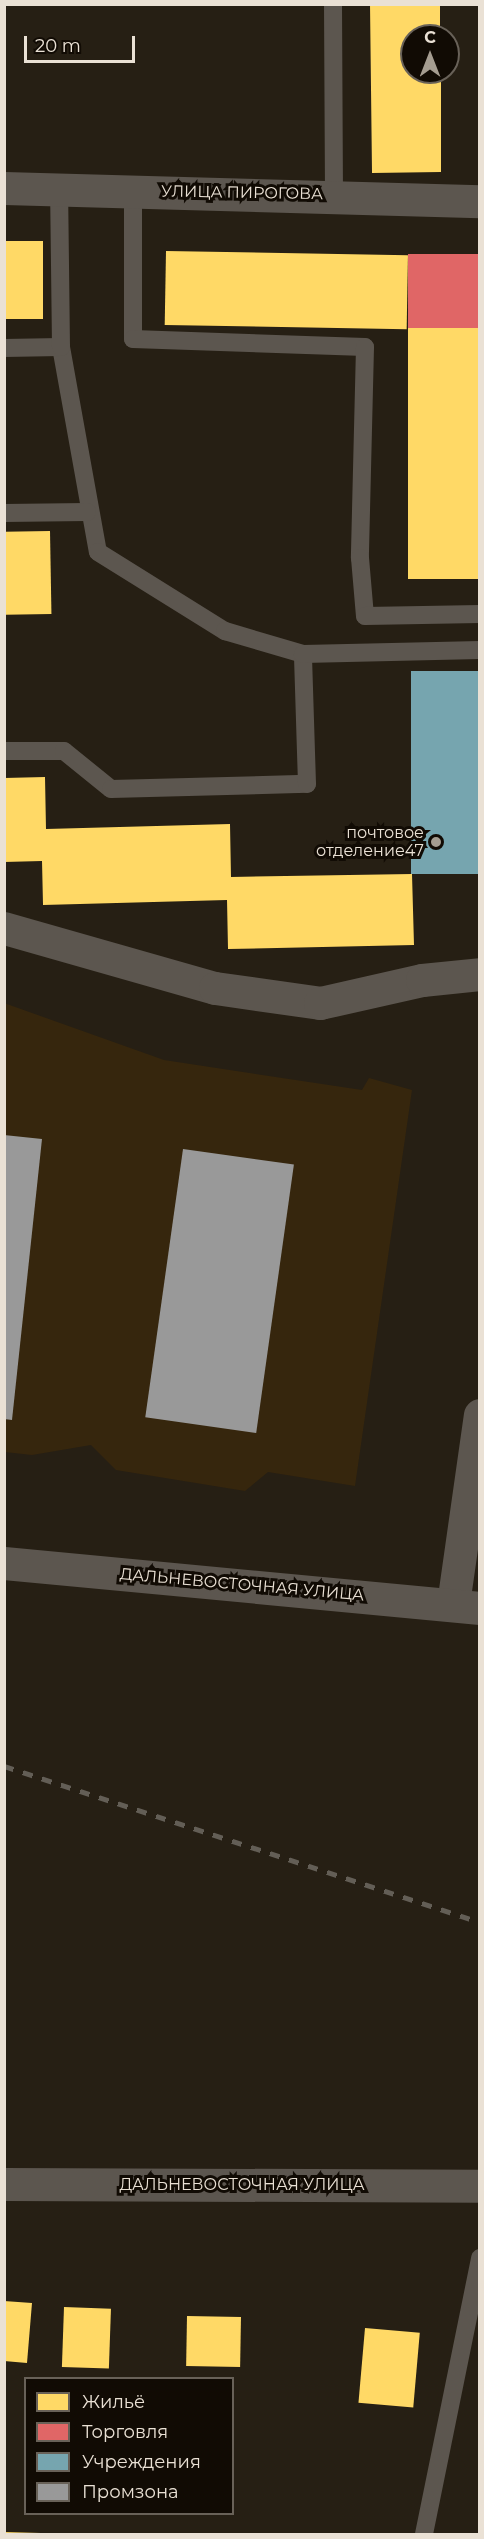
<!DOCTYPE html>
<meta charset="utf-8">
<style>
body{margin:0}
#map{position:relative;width:484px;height:2539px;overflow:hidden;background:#261f14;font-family:Montserrat,sans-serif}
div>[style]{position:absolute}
.built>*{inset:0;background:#36260d}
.homes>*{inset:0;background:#ffd966;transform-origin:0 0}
.shops>*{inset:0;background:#e06666;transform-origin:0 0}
.public>*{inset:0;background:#76a5af;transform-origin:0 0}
.industry>*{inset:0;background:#999;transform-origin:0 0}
.service>*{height:18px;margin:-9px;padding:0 9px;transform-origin:9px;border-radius:9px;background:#5c564f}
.minor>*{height:33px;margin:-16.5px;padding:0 16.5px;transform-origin:16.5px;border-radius:16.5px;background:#5c564f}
.tertiary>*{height:33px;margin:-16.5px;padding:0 16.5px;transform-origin:16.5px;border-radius:16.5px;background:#5c564f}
.rail>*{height:4.5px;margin-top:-2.25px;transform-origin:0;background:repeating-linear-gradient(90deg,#635e56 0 10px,transparent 0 20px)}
.dots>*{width:16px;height:16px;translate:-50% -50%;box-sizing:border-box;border:3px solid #110b04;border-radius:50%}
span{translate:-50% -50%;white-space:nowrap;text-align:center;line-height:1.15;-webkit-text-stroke:6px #110b04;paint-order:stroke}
.street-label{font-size:16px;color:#eae1d5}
.poi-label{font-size:16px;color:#eae1d5}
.right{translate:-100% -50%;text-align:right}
.frame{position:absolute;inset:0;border:6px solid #eae1d5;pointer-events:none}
.legend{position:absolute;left:24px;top:2377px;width:210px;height:138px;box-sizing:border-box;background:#110b04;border:2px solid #686158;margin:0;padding:8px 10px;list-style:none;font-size:18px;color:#eae1d5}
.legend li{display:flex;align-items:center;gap:12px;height:30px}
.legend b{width:30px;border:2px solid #686158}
.north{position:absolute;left:400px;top:24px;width:60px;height:60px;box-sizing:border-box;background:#110b04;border:2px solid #686158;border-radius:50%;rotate:0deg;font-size:16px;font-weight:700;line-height:24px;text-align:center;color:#eae1d5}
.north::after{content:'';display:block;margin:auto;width:21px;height:27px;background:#a59d91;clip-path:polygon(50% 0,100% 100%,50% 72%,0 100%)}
.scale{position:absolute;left:24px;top:36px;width:111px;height:27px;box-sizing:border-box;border:3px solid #eae1d5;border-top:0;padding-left:8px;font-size:18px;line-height:21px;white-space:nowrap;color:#eae1d5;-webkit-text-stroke:4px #110b04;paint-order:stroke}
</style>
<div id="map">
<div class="built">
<i style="clip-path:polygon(4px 1003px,164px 1060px,362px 1090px,369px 1078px,412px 1090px,355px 1486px,268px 1472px,245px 1491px,116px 1470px,91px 1445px,32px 1455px,5px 1452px)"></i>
</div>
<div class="homes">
<i style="clip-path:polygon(370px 4px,440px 4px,440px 36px,412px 36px,412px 72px,441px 72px,441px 172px,372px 173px)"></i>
<i style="left:4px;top:241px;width:39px;height:78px"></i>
<i style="left:166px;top:251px;width:242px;height:74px;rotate:1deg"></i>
<i style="left:408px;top:328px;width:72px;height:251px"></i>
<i style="left:50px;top:531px;width:83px;height:46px;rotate:89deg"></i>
<i style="clip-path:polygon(45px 777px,46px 829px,230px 824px,231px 877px,412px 874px,414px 945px,228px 949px,227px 900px,43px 905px,42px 861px,4px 862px,4px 778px)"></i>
<i style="clip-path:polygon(4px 2301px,32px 2303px,27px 2363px,4px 2361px)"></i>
<i style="left:64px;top:2307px;width:47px;height:60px;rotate:2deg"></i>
<i style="left:187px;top:2316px;width:54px;height:50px;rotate:1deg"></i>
<i style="left:365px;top:2328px;width:55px;height:75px;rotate:5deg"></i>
<i style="clip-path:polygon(4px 2532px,41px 2533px,41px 2534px,4px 2534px)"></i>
</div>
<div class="shops">
<i style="left:408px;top:254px;width:72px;height:74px"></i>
</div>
<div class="public">
<i style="left:411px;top:671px;width:69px;height:203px"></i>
</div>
<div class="industry">
<i style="clip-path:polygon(4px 1135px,42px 1139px,12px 1420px,4px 1419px)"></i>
<i style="left:183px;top:1149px;width:112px;height:271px;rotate:8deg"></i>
</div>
<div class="service">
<i style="left:333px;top:4px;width:192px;rotate:89.7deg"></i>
<i style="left:133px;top:191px;width:148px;rotate:90deg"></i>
<i style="left:133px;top:339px;width:232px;rotate:2deg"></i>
<i style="left:365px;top:347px;width:211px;rotate:91.4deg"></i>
<i style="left:360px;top:558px;width:58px;rotate:85.1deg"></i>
<i style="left:365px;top:616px;width:115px;rotate:-1deg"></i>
<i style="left:61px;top:347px;width:208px;rotate:79.8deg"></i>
<i style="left:98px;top:552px;width:150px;rotate:31.9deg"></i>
<i style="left:225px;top:631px;width:81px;rotate:16.4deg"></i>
<i style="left:4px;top:348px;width:57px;rotate:-1deg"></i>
<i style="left:61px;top:347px;width:158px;rotate:-90.7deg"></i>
<i style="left:4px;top:513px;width:83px;rotate:-0.7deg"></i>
<i style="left:4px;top:751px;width:60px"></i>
<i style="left:64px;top:751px;width:60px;rotate:39deg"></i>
<i style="left:111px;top:789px;width:196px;rotate:-1.5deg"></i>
<i style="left:307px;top:784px;width:130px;rotate:-91.8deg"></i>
<i style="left:303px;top:654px;width:177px;rotate:-1.3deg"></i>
<i style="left:424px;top:2534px;width:282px;rotate:-78.5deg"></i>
</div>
<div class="minor">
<i style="left:4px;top:188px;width:476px;rotate:1.6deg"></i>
<i style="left:4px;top:928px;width:219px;rotate:15.9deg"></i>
<i style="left:215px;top:988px;width:106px;rotate:8.1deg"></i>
<i style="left:320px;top:1003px;width:105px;rotate:-12.7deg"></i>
<i style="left:422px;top:980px;width:58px;rotate:-5.9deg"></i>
<i style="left:453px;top:1604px;width:191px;rotate:-81.9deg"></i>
</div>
<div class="tertiary">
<i style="left:4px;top:1563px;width:478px;rotate:5.4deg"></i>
<i style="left:4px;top:2184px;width:476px;rotate:0.2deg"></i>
</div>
<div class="rail">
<i style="left:4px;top:1766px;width:501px;rotate:18.15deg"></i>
</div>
<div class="dots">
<i style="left:436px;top:842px;background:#a59d91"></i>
</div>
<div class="street-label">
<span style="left:242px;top:193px;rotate:1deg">УЛИЦА ПИРОГОВА</span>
<span style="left:242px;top:1585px;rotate:5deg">ДАЛЬНЕВОСТОЧНАЯ УЛИЦА</span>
<span style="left:242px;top:2185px">ДАЛЬНЕВОСТОЧНАЯ УЛИЦА</span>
</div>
<div class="poi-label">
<span class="right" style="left:424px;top:842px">почтовое<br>отделение47</span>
</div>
<div class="frame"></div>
<ul class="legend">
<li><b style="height:16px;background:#ffd966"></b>Жильё</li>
<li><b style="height:16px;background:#e06666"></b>Торговля</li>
<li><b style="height:16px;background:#76a5af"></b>Учреждения</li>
<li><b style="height:16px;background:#999"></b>Промзона</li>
</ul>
<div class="north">С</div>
<div class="scale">20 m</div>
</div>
